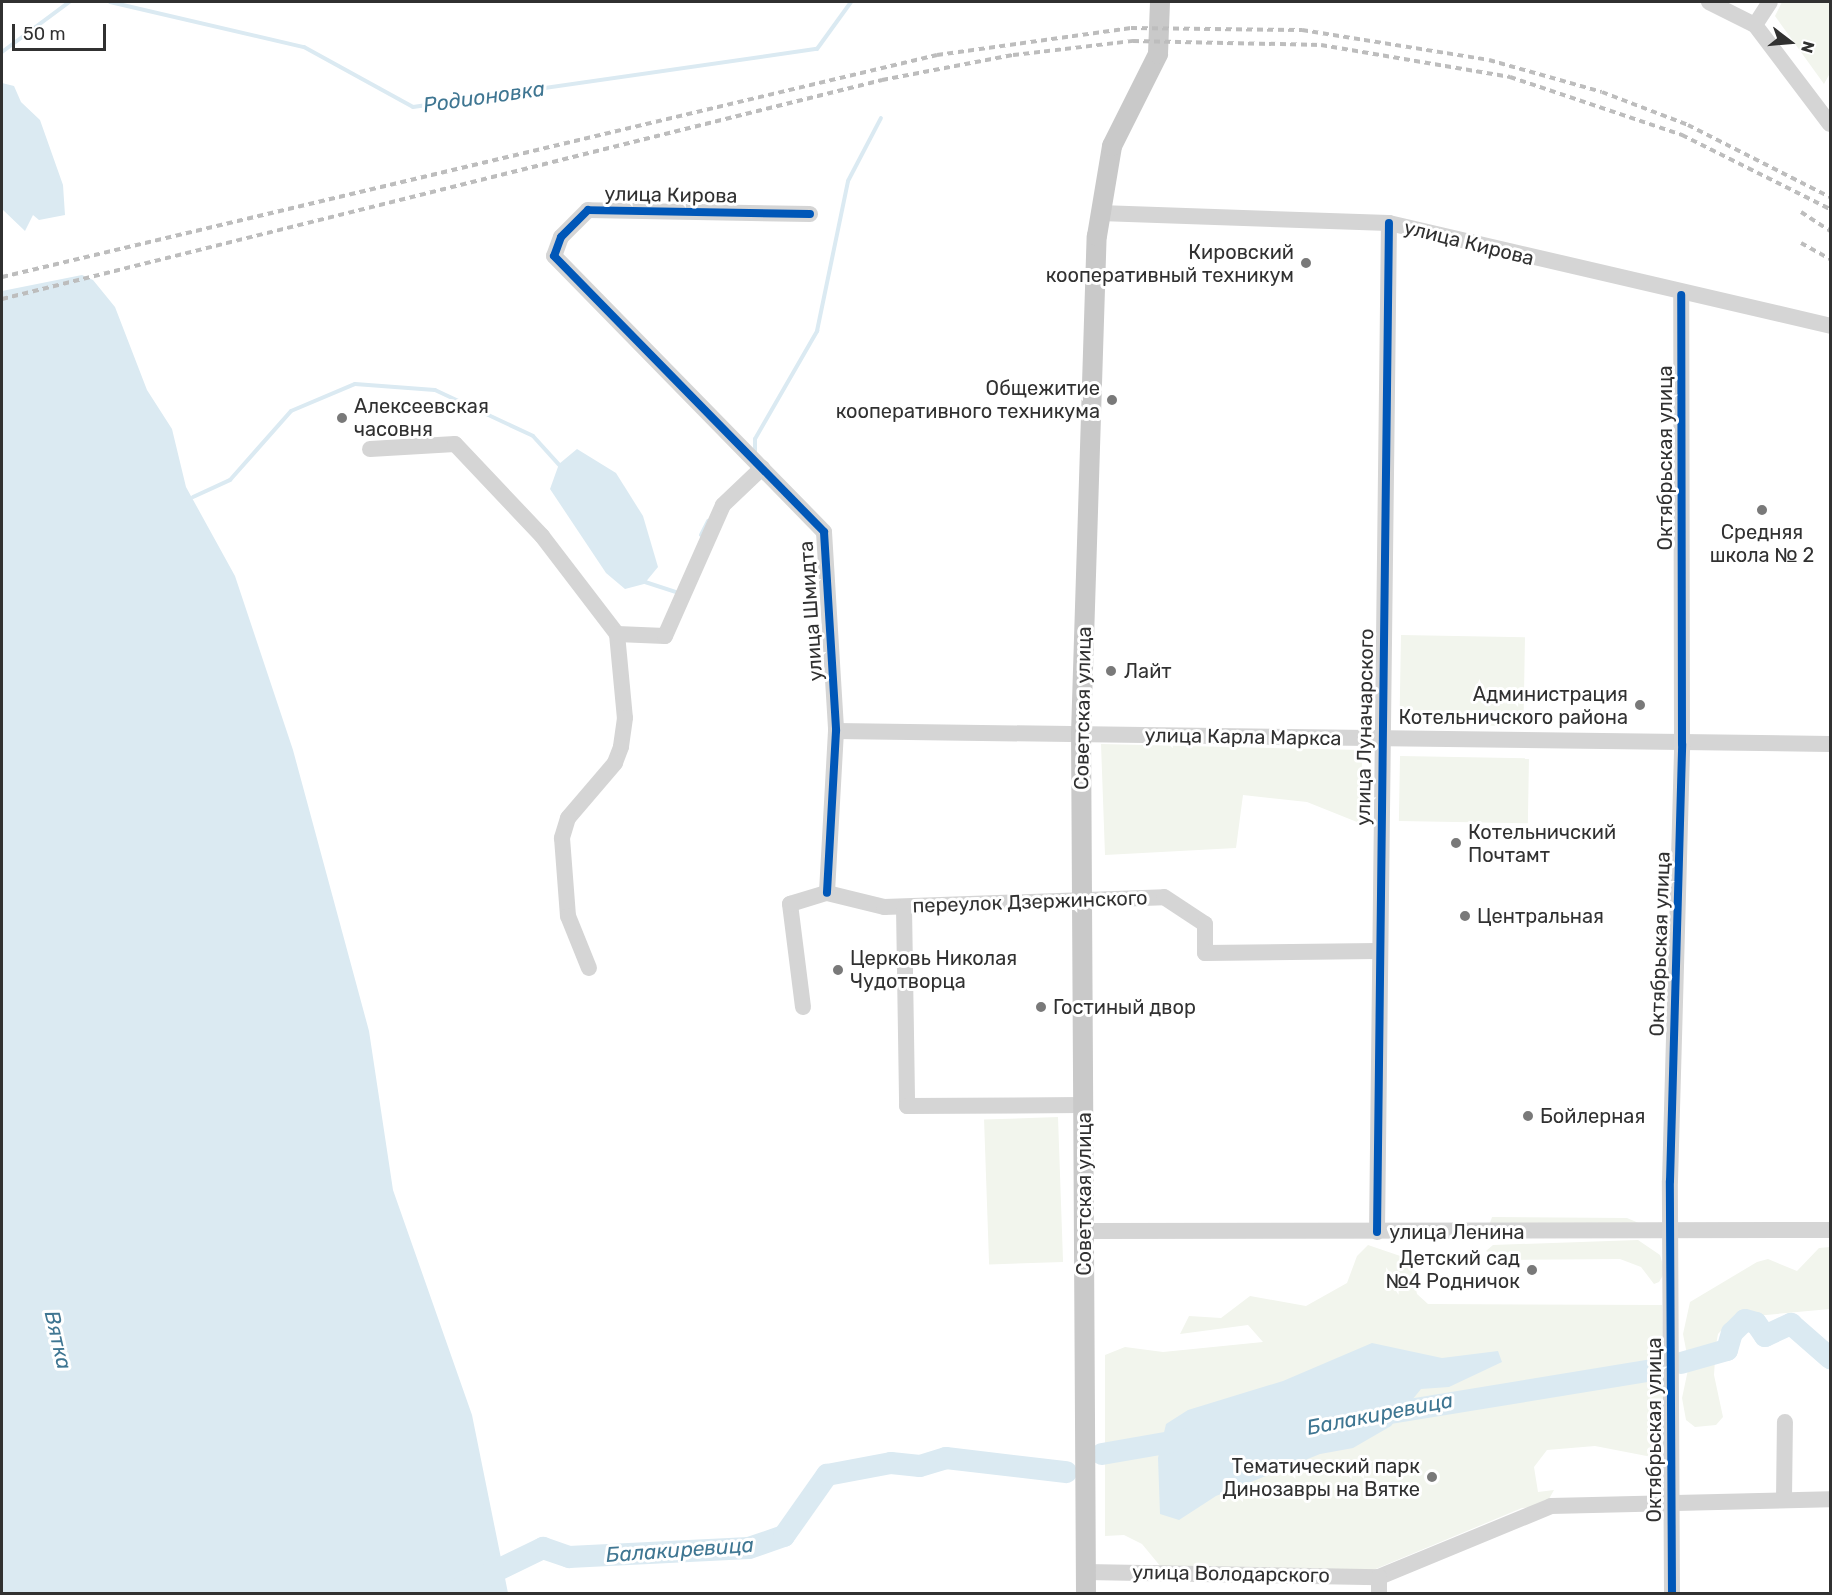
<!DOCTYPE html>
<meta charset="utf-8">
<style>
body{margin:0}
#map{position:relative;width:1832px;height:1595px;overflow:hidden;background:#fff;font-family:Rubik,sans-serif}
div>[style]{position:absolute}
.green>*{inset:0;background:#f2f5ed;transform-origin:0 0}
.water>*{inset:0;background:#dbeaf2}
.stream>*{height:4px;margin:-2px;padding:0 2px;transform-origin:2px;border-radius:2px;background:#dbeaf2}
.river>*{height:22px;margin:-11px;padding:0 11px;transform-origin:11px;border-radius:11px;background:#dbeaf2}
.minor>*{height:16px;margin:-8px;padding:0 8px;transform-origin:8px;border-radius:8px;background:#d5d5d5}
.major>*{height:20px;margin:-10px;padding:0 10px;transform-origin:10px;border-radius:10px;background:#c9c9c9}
.rail>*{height:4px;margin-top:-2px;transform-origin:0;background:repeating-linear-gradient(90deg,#bdbdbd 0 6px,transparent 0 10.5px)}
.cycleway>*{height:8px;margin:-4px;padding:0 4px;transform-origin:4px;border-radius:4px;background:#0057b8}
.dots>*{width:16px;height:16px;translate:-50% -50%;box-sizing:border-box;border:3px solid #fff;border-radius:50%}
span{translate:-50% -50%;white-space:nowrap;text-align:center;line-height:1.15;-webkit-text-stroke:6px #fff;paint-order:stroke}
.street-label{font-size:20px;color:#313131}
.poi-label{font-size:20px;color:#313131}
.right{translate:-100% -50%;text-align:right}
.left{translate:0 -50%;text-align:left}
.water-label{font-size:21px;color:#3f7692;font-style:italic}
.frame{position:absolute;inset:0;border:3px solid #313131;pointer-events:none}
.north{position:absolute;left:1760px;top:12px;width:60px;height:60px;-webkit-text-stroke:4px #fff;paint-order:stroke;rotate:106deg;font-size:16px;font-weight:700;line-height:24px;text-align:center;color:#313131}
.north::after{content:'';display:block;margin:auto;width:21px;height:27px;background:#313131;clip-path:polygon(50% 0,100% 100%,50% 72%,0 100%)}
.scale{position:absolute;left:12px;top:24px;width:94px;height:27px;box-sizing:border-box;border:3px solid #313131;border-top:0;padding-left:8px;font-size:18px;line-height:21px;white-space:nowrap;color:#313131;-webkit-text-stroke:4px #fff;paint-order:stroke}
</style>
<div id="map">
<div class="green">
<i style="clip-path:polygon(1782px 2px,1830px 2px,1830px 73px,1824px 84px,1775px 16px)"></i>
<i style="left:1401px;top:635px;width:124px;height:89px;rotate:1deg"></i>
<i style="clip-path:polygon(1101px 744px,1362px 750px,1362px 824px,1307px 802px,1243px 795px,1236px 848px,1105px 855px)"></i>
<i style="left:1400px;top:756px;width:129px;height:65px;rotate:1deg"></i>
<i style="left:1058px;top:1117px;width:145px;height:74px;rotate:88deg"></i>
<i style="clip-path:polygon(1492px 1217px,1627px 1218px,1641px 1224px,1489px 1226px)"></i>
<i style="clip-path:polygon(1638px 1240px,1660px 1255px,1665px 1272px,1659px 1282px,1654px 1284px,1641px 1267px,1620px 1259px,1503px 1260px,1486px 1251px,1493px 1245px)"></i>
<i style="clip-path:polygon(1368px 1245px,1409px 1259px,1417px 1294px,1428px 1304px,1662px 1305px,1666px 1450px,1657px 1458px,1595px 1446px,1547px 1450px,1534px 1467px,1538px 1492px,1554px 1490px,1545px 1506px,1522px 1508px,1366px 1573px,1161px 1567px,1142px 1544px,1124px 1535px,1105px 1536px,1105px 1355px,1125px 1347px,1163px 1352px,1263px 1342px,1248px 1325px,1180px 1334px,1189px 1316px,1221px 1318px,1250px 1296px,1306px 1306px,1347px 1283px,1357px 1256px)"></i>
<i style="clip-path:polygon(1830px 1247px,1830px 1309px,1733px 1318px,1718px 1334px,1716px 1345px,1714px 1375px,1723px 1417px,1716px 1425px,1695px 1427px,1686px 1420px,1682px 1398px,1689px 1365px,1683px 1334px,1690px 1302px,1757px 1262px,1768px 1259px,1797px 1271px,1819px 1248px)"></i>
</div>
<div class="water">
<i style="clip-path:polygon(2px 83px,14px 86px,21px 102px,40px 120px,63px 185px,65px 215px,39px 220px,33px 215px,25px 231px,2px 209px)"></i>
<i style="clip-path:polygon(82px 275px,93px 280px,115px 307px,147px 390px,172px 429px,186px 487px,235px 576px,293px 750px,369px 1031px,393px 1190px,472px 1415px,508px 1593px,2px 1593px,2px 291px)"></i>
<i style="clip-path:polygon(577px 449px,616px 473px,643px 516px,658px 567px,644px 584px,625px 589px,606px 573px,550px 489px,559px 464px)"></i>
<i style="clip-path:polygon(1372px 1343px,1442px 1358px,1498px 1351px,1502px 1362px,1449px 1387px,1421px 1389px,1391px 1426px,1353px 1448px,1320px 1454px,1216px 1496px,1179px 1520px,1160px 1514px,1158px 1458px,1166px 1424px,1188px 1410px,1283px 1381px)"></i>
</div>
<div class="stream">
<i style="left:110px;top:2px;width:199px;rotate:13.1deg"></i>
<i style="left:304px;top:47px;width:124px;rotate:28.8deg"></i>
<i style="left:413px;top:107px;width:408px;rotate:-8.2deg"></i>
<i style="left:817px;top:49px;width:58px;rotate:-54.1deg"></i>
<i style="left:2px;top:52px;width:84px;rotate:-36.7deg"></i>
<i style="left:755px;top:454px;width:15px;rotate:-90deg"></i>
<i style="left:755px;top:439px;width:125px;rotate:-60.1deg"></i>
<i style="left:817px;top:331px;width:153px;rotate:-78.3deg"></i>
<i style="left:848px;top:181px;width:71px;rotate:-62.4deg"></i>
<i style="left:193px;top:497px;width:41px;rotate:-24.7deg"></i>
<i style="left:230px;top:480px;width:92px;rotate:-48.5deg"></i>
<i style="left:291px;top:411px;width:69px;rotate:-22.9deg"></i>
<i style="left:355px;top:384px;width:80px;rotate:4.3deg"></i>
<i style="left:435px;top:390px;width:108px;rotate:25.1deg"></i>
<i style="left:533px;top:436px;width:43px;rotate:47.8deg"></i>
<i style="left:701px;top:535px;width:16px;rotate:-63deg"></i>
<i style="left:642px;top:581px;width:40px;rotate:18deg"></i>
</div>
<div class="river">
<i style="left:1681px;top:1363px;width:48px;rotate:-15.8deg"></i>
<i style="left:1727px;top:1350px;width:18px;rotate:-74deg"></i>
<i style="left:1732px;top:1333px;width:18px;rotate:-45deg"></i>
<i style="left:1745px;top:1320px;width:11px;rotate:15deg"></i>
<i style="left:1756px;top:1323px;width:16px;rotate:55deg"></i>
<i style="left:1765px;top:1336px;width:29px;rotate:-25deg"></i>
<i style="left:1791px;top:1324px;width:52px;rotate:41.1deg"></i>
<i style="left:1372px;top:1416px;width:290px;rotate:-9.3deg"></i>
<i style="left:1102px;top:1454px;width:87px;rotate:-9.9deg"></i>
<i style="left:449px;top:1594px;width:105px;rotate:-26.1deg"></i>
<i style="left:543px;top:1548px;width:28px;rotate:19deg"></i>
<i style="left:569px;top:1557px;width:180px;rotate:-2.9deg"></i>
<i style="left:749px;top:1548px;width:37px;rotate:-19deg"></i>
<i style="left:784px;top:1536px;width:75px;rotate:-54.8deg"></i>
<i style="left:827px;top:1475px;width:65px;rotate:-10.6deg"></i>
<i style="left:891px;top:1463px;width:29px;rotate:6deg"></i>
<i style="left:920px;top:1466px;width:27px;rotate:-17deg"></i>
<i style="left:946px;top:1458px;width:121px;rotate:6.7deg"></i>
</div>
<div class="minor">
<i style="left:1709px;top:2px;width:51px;rotate:26.6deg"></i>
<i style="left:1755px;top:25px;width:124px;rotate:52.9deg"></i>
<i style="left:1755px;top:25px;width:27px;rotate:-57deg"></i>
<i style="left:1100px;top:213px;width:289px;rotate:2deg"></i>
<i style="left:1389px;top:223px;width:453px;rotate:13.1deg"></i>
<i style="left:810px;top:214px;width:222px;rotate:-179deg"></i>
<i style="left:588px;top:210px;width:38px;rotate:135deg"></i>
<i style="left:561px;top:237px;width:20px;rotate:110deg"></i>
<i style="left:554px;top:256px;width:386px;rotate:45.6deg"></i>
<i style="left:824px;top:532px;width:199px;rotate:86.5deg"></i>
<i style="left:836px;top:731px;width:162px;rotate:93.2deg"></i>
<i style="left:370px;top:449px;width:85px;rotate:-3.4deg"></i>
<i style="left:455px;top:444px;width:127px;rotate:46.6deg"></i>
<i style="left:542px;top:536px;width:123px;rotate:52.6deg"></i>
<i style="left:617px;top:634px;width:84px;rotate:84.6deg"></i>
<i style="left:625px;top:718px;width:29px;rotate:98deg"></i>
<i style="left:621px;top:747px;width:17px;rotate:111deg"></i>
<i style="left:615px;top:763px;width:72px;rotate:130.5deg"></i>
<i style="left:568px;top:818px;width:21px;rotate:107deg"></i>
<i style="left:562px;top:838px;width:78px;rotate:85.6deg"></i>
<i style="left:568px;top:916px;width:56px;rotate:68deg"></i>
<i style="left:617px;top:634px;width:48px;rotate:2.4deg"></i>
<i style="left:665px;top:636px;width:143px;rotate:-66.1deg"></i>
<i style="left:723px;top:505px;width:54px;rotate:-43.5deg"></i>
<i style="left:836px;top:731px;width:994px;rotate:0.75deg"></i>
<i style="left:827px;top:893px;width:59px;rotate:13.8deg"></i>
<i style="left:884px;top:907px;width:280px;rotate:-2deg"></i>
<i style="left:1164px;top:897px;width:49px;rotate:33.4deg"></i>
<i style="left:1205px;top:924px;width:29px;rotate:90deg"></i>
<i style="left:1205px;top:953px;width:172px;rotate:-0.7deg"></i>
<i style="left:904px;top:907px;width:199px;rotate:89.1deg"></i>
<i style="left:907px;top:1106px;width:177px;rotate:-0.3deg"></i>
<i style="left:803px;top:1007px;width:104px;rotate:-97.2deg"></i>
<i style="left:790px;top:904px;width:39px;rotate:-17deg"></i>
<i style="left:1084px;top:1231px;width:746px;rotate:-0.08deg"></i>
<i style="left:1377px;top:1232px;width:1009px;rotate:-89.32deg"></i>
<i style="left:1784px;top:1499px;width:77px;rotate:-89.3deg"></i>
<i style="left:1085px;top:1572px;width:294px;rotate:1deg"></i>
<i style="left:1379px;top:1577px;width:186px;rotate:-22.4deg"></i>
<i style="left:1551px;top:1506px;width:279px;rotate:-1.4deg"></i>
<i style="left:1379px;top:1577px;width:17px;rotate:90deg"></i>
<i style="left:1672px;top:1594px;width:413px;rotate:-90.3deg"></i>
<i style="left:1670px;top:1181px;width:437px;rotate:-88.4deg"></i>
<i style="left:1682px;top:744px;width:449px;rotate:-90.1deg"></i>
</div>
<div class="major">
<i style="left:1086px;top:1594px;width:860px;rotate:-90.33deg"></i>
<i style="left:1081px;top:734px;width:498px;rotate:-88.2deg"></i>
<i style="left:1097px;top:236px;width:91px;rotate:-80.5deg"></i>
<i style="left:1112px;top:146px;width:103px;rotate:-63.4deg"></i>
<i style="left:1158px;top:54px;width:52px;rotate:-87.8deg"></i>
</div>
<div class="rail">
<i style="left:1801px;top:212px;width:35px;rotate:33deg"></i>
<i style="left:1801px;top:243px;width:33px;rotate:29deg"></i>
<i style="left:2px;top:277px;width:961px;rotate:-13.36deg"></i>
<i style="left:937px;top:55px;width:196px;rotate:-7.9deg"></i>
<i style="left:1131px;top:28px;width:171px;rotate:0.7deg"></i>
<i style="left:1302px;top:30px;width:189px;rotate:9.1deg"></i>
<i style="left:1489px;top:60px;width:117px;rotate:15.8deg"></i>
<i style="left:1602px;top:92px;width:92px;rotate:21deg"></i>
<i style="left:1688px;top:125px;width:159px;rotate:26.9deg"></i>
<i style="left:2px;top:299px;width:907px;rotate:-13.97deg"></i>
<i style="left:882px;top:80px;width:133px;rotate:-10.8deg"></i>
<i style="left:1013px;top:55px;width:121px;rotate:-6.7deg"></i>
<i style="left:1133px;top:41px;width:188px;rotate:1.2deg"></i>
<i style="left:1321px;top:45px;width:192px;rotate:9.6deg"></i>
<i style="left:1510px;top:77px;width:182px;rotate:18.6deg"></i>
<i style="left:1682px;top:135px;width:165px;rotate:26.6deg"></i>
</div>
<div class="cycleway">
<i style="left:810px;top:214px;width:222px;rotate:-179deg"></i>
<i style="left:588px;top:210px;width:38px;rotate:135deg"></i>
<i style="left:561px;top:237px;width:20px;rotate:110deg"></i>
<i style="left:554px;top:256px;width:386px;rotate:45.6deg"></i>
<i style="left:824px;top:532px;width:199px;rotate:86.5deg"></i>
<i style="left:836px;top:731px;width:162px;rotate:93.2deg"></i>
<i style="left:1377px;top:1232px;width:1009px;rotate:-89.32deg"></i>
<i style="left:1672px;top:1594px;width:413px;rotate:-90.3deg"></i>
<i style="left:1670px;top:1181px;width:437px;rotate:-88.4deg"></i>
<i style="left:1682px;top:744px;width:449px;rotate:-90.1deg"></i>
</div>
<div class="dots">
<i style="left:1306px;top:263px;background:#797979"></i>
<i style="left:1112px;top:400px;background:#797979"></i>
<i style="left:342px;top:418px;background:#797979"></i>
<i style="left:1762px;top:510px;background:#797979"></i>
<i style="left:1111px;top:671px;background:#797979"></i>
<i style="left:1640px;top:705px;background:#797979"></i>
<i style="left:1456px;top:843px;background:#797979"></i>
<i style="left:1465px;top:916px;background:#797979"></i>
<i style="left:838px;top:970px;background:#797979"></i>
<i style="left:1041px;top:1007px;background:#797979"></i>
<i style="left:1528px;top:1116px;background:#797979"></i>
<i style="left:1532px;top:1270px;background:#797979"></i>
<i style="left:1432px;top:1477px;background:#797979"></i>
</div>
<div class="street-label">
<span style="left:671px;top:195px;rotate:1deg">улица Кирова</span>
<span style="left:1469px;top:243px;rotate:14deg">улица Кирова</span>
<span style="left:1665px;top:458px;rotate:-90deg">Октябрьская улица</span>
<span style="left:811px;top:611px;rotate:-94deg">улица Шмидта</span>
<span style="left:1083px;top:708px;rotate:-89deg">Советская улица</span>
<span style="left:1365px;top:727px;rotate:-89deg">улица Луначарского</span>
<span style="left:1243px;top:737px;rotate:1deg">улица Карла Маркса</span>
<span style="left:1030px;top:902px;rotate:-2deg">переулок Дзержинского</span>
<span style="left:1660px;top:944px;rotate:-88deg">Октябрьская улица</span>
<span style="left:1084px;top:1194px;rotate:-90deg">Советская улица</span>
<span style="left:1457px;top:1232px">улица Ленина</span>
<span style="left:1654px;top:1430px;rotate:-90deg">Октябрьская улица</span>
<span style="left:1231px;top:1574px;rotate:1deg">улица Володарского</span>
</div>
<div class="poi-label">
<span class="right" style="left:1294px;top:264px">Кировский<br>кооперативный техникум</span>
<span class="right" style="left:1100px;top:400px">Общежитие<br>кооперативного техникума</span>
<span class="left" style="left:354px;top:418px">Алексеевская<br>часовня</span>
<span style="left:1762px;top:544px">Средняя<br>школа № 2</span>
<span class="left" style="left:1124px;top:671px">Лайт</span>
<span class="right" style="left:1628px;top:706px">Администрация<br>Котельничского района</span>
<span class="left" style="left:1468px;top:844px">Котельничский<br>Почтамт</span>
<span class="left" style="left:1477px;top:916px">Центральная</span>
<span class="left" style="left:850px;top:970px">Церковь Николая<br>Чудотворца</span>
<span class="left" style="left:1053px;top:1007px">Гостиный двор</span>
<span class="left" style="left:1540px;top:1116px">Бойлерная</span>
<span class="right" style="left:1520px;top:1270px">Детский сад<br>№4 Родничок</span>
<span class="right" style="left:1420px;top:1478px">Тематический парк<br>Динозавры на Вятке</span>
</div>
<div class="water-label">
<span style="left:484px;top:97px;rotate:-8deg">Родионовка</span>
<span style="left:58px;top:1340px;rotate:77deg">Вятка</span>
<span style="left:1380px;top:1414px;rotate:-11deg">Балакиревица</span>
<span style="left:680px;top:1550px;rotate:-4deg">Балакиревица</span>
</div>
<div class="frame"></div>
<div class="north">N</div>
<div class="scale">50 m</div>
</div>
